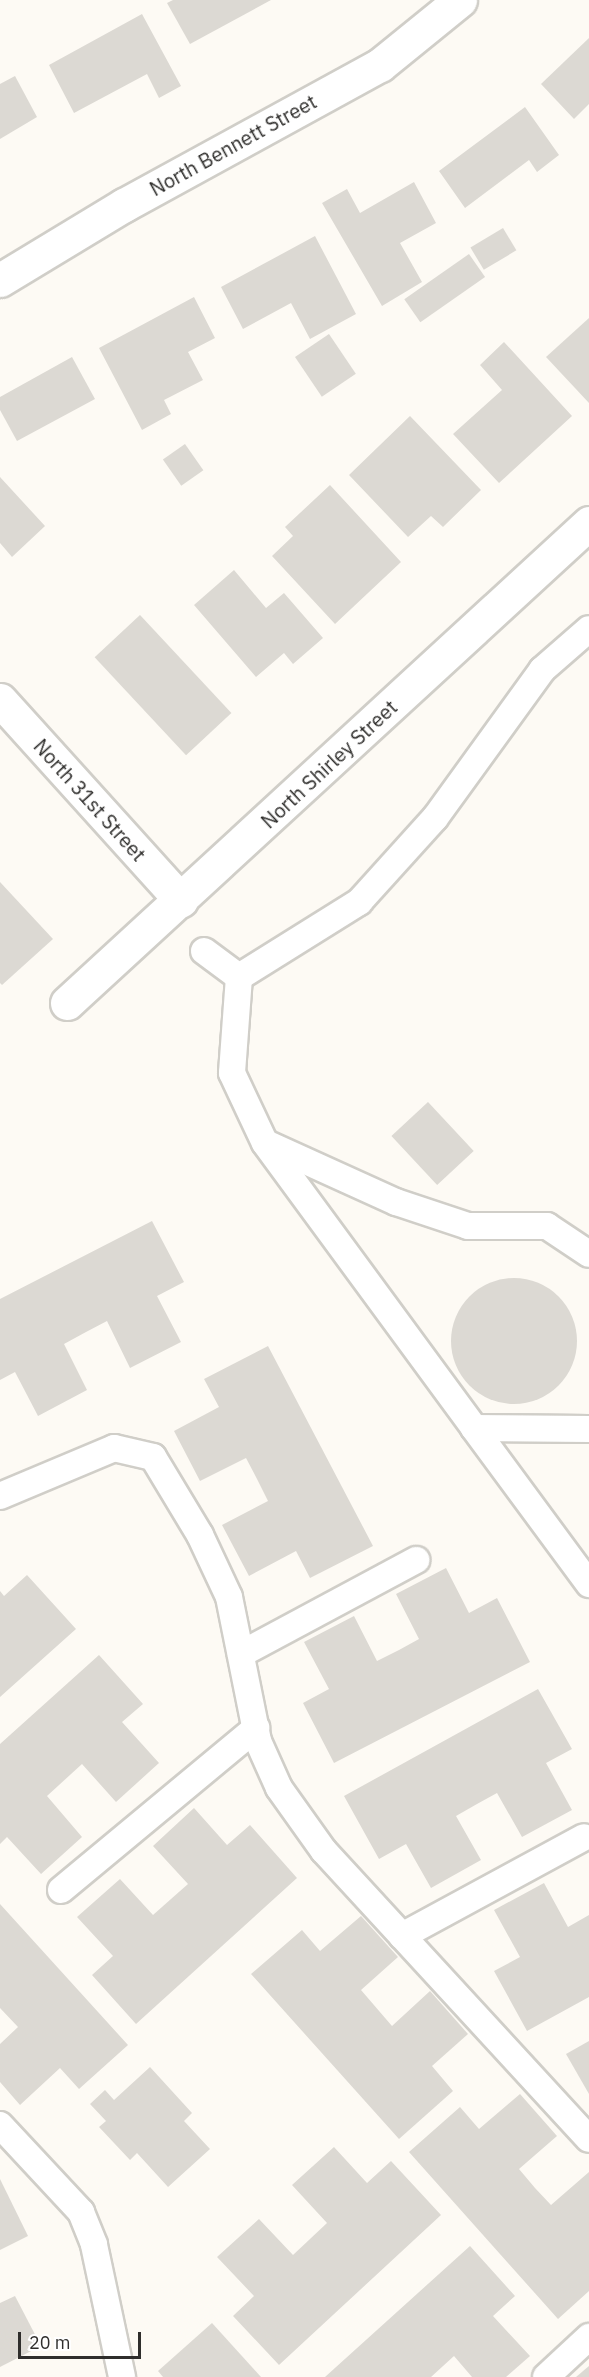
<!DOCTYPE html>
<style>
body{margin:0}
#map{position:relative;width:589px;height:2377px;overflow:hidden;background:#fdfaf4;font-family:"IBM Plex Sans",sans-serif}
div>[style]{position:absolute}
.building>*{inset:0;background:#dcd9d3;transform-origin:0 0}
.round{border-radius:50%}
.roads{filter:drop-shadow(2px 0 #d0cec8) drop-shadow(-2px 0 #d0cec8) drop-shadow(0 2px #d0cec8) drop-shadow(0 -2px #d0cec8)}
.lane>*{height:26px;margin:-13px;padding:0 13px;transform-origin:13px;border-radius:13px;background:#fff}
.street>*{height:33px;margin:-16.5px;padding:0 16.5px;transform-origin:16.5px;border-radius:16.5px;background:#fff}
span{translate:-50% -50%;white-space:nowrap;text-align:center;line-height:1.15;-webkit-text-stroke:4.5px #fff;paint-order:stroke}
.street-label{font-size:20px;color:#2f2e2c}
.scale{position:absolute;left:18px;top:2332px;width:123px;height:27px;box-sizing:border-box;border:3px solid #2f2e2c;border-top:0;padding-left:8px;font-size:18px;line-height:21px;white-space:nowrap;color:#2f2e2c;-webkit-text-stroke:4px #fff;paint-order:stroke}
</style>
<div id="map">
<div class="building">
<i style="clip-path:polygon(173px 0,271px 0,190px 44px,167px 3px)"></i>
<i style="clip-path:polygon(142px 14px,181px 86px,159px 98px,147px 74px,74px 113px,49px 65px)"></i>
<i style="clip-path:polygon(589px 38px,589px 104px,574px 119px,541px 84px)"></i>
<i style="clip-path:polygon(15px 76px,37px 117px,0 139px,0 84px)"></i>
<i style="clip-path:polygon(525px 107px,559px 155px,537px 172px,529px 160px,465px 208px,439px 171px)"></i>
<i style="clip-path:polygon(414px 182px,436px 223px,400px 243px,422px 282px,382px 306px,322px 203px,347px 189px,360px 213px)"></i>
<i style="left:503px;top:228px;width:26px;height:38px;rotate:59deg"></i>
<i style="clip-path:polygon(315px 236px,356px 314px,310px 339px,291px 303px,243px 329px,221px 287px)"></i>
<i style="left:469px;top:254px;width:28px;height:79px;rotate:55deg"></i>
<i style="clip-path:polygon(194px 297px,215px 338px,188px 352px,203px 380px,164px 400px,171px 414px,142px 430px,99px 348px)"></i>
<i style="clip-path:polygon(589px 318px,589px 403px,546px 357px)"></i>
<i style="left:329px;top:334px;width:48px;height:41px;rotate:56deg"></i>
<i style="clip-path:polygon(504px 342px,572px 416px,499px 483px,453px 434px,502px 390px,480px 365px)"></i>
<i style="clip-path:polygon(72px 357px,95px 399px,17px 441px,0 410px,0 397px)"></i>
<i style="clip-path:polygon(410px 416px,481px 490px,443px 527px,431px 516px,408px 537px,349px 475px)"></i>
<i style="left:185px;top:444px;width:32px;height:27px;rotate:55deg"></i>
<i style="clip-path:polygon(0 477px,45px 526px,12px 557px,0 543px)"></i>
<i style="clip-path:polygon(330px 485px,401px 562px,335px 624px,272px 556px,293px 536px,285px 527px)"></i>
<i style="clip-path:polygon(234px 570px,266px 608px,284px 593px,323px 638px,293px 664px,284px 653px,256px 677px,194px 605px)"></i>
<i style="left:140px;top:615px;width:134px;height:62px;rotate:47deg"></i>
<i style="clip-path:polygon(0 882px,53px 939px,2px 985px,0 983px)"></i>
<i style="left:428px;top:1102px;width:67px;height:50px;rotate:47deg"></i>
<i style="clip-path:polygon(152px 1221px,184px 1282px,157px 1296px,181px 1342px,130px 1368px,107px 1321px,86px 1332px,64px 1344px,87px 1390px,38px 1416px,15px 1372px,0 1380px,0 1299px)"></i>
<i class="round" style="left:451px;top:1278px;width:126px;height:126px"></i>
<i style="clip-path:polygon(268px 1346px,373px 1546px,310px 1578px,296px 1551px,249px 1576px,222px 1525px,268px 1501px,257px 1479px,246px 1458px,200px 1481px,174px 1431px,219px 1407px,204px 1379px)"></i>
<i style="clip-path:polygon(446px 1568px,469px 1613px,497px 1598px,530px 1662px,334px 1763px,303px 1703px,329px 1689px,304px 1642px,354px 1616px,377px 1661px,399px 1650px,419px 1639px,396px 1594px)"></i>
<i style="clip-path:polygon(27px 1575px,76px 1629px,0 1697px,0 1591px,4px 1596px)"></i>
<i style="clip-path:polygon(99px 1655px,143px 1704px,122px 1722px,159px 1763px,116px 1802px,82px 1764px,47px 1796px,82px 1837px,41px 1874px,7px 1837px,0 1844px,0 1744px)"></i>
<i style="clip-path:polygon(538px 1689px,572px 1749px,546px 1763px,572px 1810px,522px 1837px,497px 1793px,477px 1804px,456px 1816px,481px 1860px,431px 1888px,406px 1844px,379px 1859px,344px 1796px)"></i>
<i style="clip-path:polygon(194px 1808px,227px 1845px,250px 1825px,297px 1878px,136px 2024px,92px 1975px,113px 1956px,77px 1917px,120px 1879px,153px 1915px,171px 1899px,188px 1884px,153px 1846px)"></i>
<i style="clip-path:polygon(544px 1883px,568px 1927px,589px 1915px,589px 1997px,527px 2031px,494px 1971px,520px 1957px,494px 1910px)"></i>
<i style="clip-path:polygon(0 1904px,128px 2045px,79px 2089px,60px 2068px,20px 2105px,0 2082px,0 2044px,18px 2027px,0 2008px)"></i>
<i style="clip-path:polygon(361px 1916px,398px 1957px,361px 1990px,392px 2026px,430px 1991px,468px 2034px,432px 2066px,453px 2091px,399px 2139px,251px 1974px,302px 1930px,320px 1951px)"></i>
<i style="clip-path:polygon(589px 2041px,589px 2094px,566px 2054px)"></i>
<i style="clip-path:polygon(150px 2067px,192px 2113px,184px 2121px,210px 2149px,168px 2187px,137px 2153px,130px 2160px,99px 2127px,106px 2121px,90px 2104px,105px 2090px,114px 2100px)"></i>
<i style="clip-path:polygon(520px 2094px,557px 2136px,519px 2169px,535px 2188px,551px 2205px,589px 2172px,589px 2291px,558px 2319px,409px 2152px,460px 2107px,479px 2129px)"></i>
<i style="clip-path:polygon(334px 2147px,367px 2183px,391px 2161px,441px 2215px,279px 2365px,233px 2316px,254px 2296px,217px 2257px,259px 2219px,293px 2255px,327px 2223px,292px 2185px)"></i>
<i style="clip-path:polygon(0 2179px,28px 2236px,0 2250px)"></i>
<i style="clip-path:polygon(470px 2246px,515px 2296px,493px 2316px,530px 2356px,506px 2377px,472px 2377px,454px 2356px,431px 2377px,325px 2377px)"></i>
<i style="clip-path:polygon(15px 2296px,41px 2346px,0 2367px,0 2303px)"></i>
<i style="clip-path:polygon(212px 2323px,261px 2377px,163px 2377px,158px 2371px)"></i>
<i style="clip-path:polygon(589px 2366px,589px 2377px,576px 2377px)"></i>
</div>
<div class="roads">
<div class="lane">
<i style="left:204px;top:951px;width:44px;rotate:36.6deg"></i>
<i style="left:239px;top:977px;width:96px;rotate:94.2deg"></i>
<i style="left:232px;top:1073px;width:77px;rotate:64.8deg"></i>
<i style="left:265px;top:1143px;width:353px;rotate:53.7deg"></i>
<i style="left:474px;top:1428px;width:115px;rotate:0.5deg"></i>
<i style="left:239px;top:977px;width:142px;rotate:-32deg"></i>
<i style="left:359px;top:902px;width:113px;rotate:-47.9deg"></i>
<i style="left:435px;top:818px;width:183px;rotate:-54.1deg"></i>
<i style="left:542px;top:670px;width:62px;rotate:-41.1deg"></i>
<i style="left:268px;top:1144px;width:141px;rotate:24.4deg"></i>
<i style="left:396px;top:1202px;width:76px;rotate:18.4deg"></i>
<i style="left:468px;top:1226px;width:79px"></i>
<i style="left:547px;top:1226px;width:50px;rotate:33.7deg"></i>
<i style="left:474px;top:1428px;width:194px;rotate:53.6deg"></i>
<i style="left:0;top:1496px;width:124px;rotate:-22.8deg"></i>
<i style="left:114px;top:1448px;width:40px;rotate:13deg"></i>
<i style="left:153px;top:1457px;width:91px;rotate:58.9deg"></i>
<i style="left:200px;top:1535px;width:68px;rotate:64.9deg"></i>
<i style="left:229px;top:1597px;width:147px;rotate:78.6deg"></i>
<i style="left:258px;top:1741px;width:51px;rotate:65.9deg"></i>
<i style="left:279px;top:1788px;width:77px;rotate:54.5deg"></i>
<i style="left:324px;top:1851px;width:391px;rotate:47.4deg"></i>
<i style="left:241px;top:1654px;width:199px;rotate:-28.2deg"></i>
<i style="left:61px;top:1890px;width:254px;rotate:-39.7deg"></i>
<i style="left:402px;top:1936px;width:207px;rotate:-28.5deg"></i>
<i style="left:0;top:2125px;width:119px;rotate:47deg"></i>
<i style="left:81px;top:2212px;width:35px;rotate:68deg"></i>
<i style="left:94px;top:2245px;width:135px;rotate:78deg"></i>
<i style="left:546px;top:2377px;width:59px;rotate:-42.9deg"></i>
</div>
<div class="street">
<i style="left:0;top:280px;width:145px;rotate:-31.2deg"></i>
<i style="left:124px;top:205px;width:292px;rotate:-28.7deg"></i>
<i style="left:380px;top:65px;width:103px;rotate:-39.1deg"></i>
<i style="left:0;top:700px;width:270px;rotate:47.9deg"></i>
<i style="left:67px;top:1003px;width:709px;rotate:-42.6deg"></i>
</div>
</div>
<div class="street-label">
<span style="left:233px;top:145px;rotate:-29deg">North Bennett Street</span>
<span style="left:329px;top:764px;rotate:-43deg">North Shirley Street</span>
<span style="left:90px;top:800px;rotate:48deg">North 31st Street</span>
</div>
<div class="scale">20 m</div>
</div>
